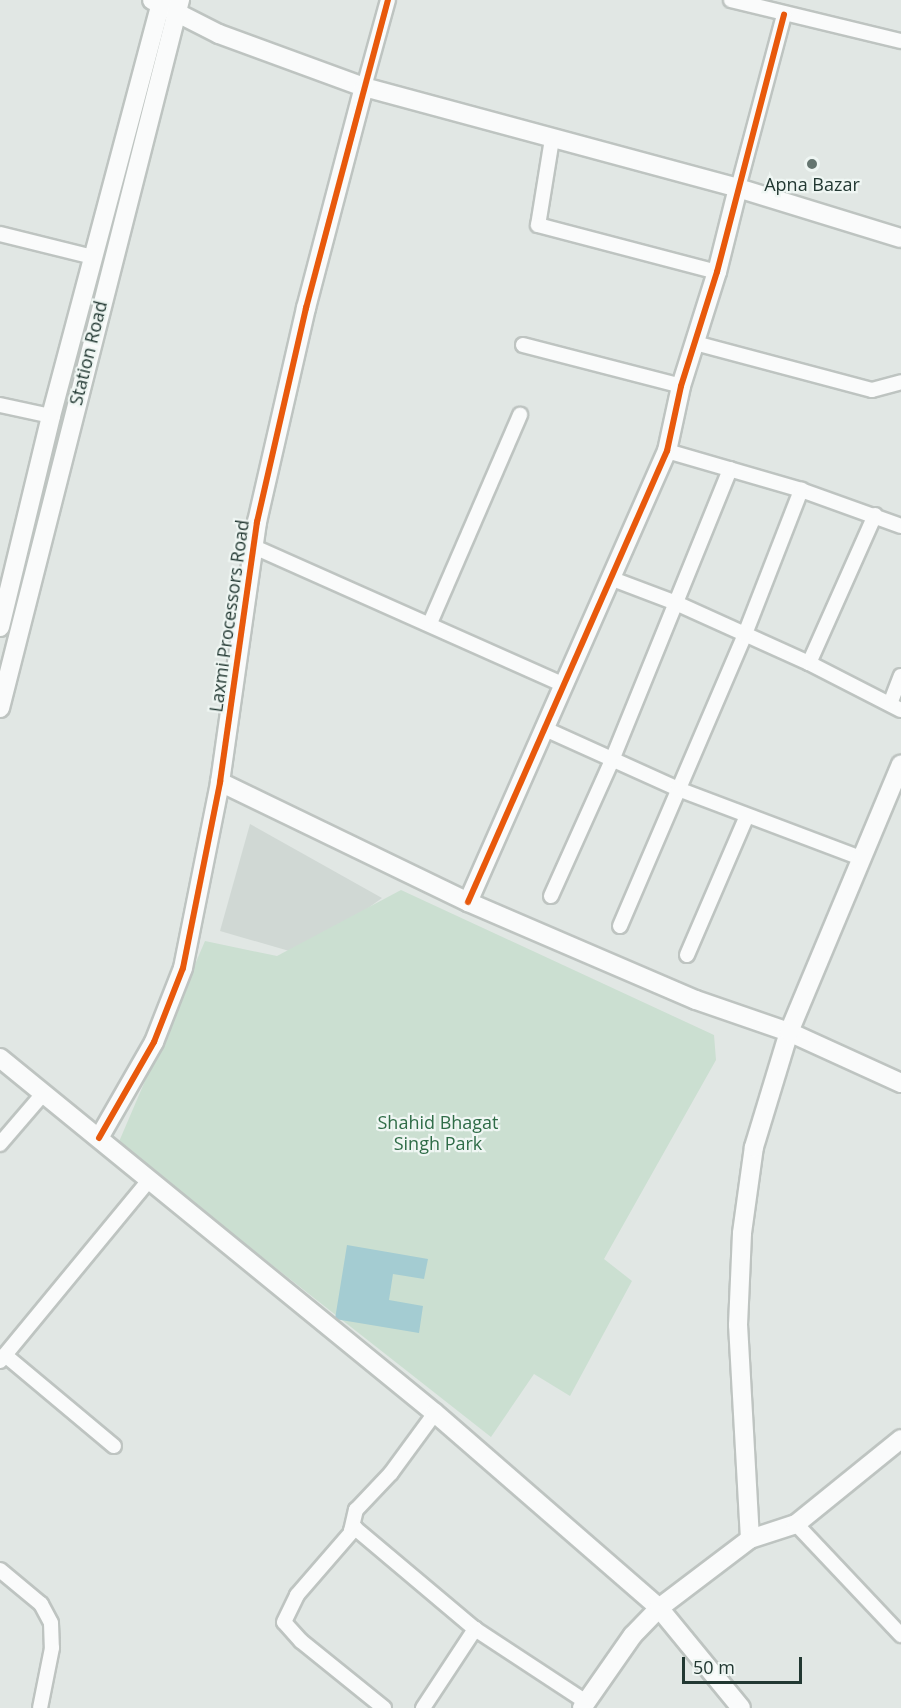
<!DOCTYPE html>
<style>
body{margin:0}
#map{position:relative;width:901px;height:1708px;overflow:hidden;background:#e1e7e4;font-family:"Open Sans",sans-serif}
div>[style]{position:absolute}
.built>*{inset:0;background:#d0d8d4}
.green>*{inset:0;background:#cbdfd1}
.water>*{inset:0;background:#a4ccd2}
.roads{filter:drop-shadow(2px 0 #bec4c1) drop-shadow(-2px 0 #bec4c1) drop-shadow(0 2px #bec4c1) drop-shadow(0 -2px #bec4c1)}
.street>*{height:14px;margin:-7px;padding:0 7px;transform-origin:7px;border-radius:7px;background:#fafbfb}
.secondary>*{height:18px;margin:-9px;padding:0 9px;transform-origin:9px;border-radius:9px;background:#fafbfb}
.cycleway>*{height:6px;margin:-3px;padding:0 3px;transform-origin:3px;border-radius:3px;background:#e8590c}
.dots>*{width:16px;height:16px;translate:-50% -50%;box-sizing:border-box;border:3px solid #eff6f3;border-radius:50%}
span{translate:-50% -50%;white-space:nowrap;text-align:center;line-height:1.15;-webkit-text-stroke:4.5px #eff6f3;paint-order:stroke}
.poi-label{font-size:18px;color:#223832}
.street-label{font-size:18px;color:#223832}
.park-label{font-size:18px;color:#2f6c47}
.scale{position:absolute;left:682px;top:1657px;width:120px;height:27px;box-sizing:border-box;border:3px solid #223832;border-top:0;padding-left:8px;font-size:18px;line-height:21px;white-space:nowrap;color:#223832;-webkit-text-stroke:4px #eff6f3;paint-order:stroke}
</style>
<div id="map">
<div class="built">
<i style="clip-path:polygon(250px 824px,382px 898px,303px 955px,220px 931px)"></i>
</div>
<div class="green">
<i style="clip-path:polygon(401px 890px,714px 1035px,716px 1060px,604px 1259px,632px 1281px,570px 1396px,534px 1374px,491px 1437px,118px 1144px,205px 941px,277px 956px)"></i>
</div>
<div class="water">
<i style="clip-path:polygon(347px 1245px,428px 1259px,424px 1279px,393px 1274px,389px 1300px,423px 1306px,419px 1333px,335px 1319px)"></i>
</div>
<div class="roads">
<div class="street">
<i style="left:731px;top:0;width:175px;rotate:13.6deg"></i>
<i style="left:364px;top:87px;width:90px;rotate:-74.6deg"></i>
<i style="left:552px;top:139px;width:87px;rotate:99.2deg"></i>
<i style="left:538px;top:225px;width:185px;rotate:14.7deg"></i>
<i style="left:738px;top:188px;width:179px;rotate:-75.1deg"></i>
<i style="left:0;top:234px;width:96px;rotate:13.9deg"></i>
<i style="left:695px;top:343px;width:183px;rotate:14.9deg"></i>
<i style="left:872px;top:390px;width:30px;rotate:-15deg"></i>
<i style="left:523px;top:345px;width:163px;rotate:14.5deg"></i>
<i style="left:0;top:405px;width:52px;rotate:12.2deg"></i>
<i style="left:667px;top:451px;width:140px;rotate:16.2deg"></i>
<i style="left:801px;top:490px;width:106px;rotate:19.8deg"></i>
<i style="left:875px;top:515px;width:162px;rotate:114deg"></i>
<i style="left:809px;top:663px;width:103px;rotate:27.1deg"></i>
<i style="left:252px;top:546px;width:339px;rotate:24deg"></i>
<i style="left:610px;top:578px;width:71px;rotate:20.7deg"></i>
<i style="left:676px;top:603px;width:146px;rotate:24.3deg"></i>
<i style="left:430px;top:623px;width:227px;rotate:-66.6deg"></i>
<i style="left:890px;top:704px;width:30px;rotate:-69deg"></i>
<i style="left:543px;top:728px;width:148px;rotate:24.3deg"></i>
<i style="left:678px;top:789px;width:196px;rotate:20.7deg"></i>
<i style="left:551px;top:896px;width:149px;rotate:-65.8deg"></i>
<i style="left:612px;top:760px;width:314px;rotate:-67.9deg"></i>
<i style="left:620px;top:926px;width:318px;rotate:-66.8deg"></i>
<i style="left:745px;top:634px;width:155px;rotate:-68.7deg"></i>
<i style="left:687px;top:955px;width:151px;rotate:-66.7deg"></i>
<i style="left:0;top:1144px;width:65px;rotate:-49.4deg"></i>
<i style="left:5px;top:1355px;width:142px;rotate:39.9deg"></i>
<i style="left:0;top:1361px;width:236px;rotate:-50.5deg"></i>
<i style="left:796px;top:1524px;width:153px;rotate:46.6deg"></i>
<i style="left:355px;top:1528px;width:157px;rotate:40.1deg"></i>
<i style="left:0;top:1570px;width:53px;rotate:39.7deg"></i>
<i style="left:41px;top:1604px;width:21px;rotate:62deg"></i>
<i style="left:51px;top:1623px;width:25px;rotate:88deg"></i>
<i style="left:52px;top:1648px;width:61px;rotate:101.3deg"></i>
<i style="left:384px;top:1708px;width:107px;rotate:-141.1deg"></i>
<i style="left:301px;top:1641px;width:25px;rotate:-132deg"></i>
<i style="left:284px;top:1622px;width:30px;rotate:-64deg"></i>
<i style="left:297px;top:1595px;width:89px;rotate:-49.1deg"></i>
<i style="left:355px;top:1528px;width:5px;rotate:143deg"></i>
<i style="left:351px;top:1531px;width:22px;rotate:-77deg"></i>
<i style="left:356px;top:1510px;width:51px;rotate:-46.6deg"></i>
<i style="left:391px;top:1473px;width:74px;rotate:-53.7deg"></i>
<i style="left:423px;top:1708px;width:95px;rotate:-56.6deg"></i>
<i style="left:475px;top:1629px;width:133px;rotate:33.3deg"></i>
</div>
<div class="secondary">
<i style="left:152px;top:0;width:75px;rotate:26.9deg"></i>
<i style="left:219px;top:34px;width:154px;rotate:20.1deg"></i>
<i style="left:364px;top:87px;width:387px;rotate:15.1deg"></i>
<i style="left:738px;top:188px;width:170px;rotate:17.1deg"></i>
<i style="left:0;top:627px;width:217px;rotate:-76.4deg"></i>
<i style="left:51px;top:416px;width:431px;rotate:-75.1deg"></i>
<i style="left:0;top:708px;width:731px;rotate:-75.74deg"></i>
<i style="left:220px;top:782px;width:276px;rotate:25.8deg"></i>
<i style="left:468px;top:902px;width:248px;rotate:23.3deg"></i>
<i style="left:696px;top:1000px;width:98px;rotate:19deg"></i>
<i style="left:789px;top:1032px;width:123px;rotate:24.5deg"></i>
<i style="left:468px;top:902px;width:493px;rotate:-66.2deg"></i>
<i style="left:667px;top:451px;width:66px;rotate:-77.8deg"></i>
<i style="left:681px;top:386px;width:120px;rotate:-72.5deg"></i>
<i style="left:717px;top:272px;width:87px;rotate:-76deg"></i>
<i style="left:0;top:1058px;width:561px;rotate:39.22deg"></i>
<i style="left:435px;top:1413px;width:297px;rotate:41deg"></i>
<i style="left:659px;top:1608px;width:129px;rotate:50.6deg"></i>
<i style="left:99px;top:1138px;width:111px;rotate:-60.2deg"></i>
<i style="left:154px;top:1042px;width:79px;rotate:-68.6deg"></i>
<i style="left:183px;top:968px;width:190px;rotate:-78.7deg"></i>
<i style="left:220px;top:782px;width:263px;rotate:-81.9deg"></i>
<i style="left:257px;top:522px;width:220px;rotate:-77.1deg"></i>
<i style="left:306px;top:308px;width:228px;rotate:-75.3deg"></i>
<i style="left:750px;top:1539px;width:214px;rotate:-93.2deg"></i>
<i style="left:738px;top:1325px;width:92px;rotate:-87.5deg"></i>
<i style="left:742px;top:1233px;width:87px;rotate:-82.1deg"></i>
<i style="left:754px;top:1147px;width:120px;rotate:-73.1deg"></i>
<i style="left:789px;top:1032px;width:290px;rotate:-67.3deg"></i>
<i style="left:582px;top:1708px;width:89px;rotate:-55.1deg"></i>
<i style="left:633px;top:1635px;width:37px;rotate:-46deg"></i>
<i style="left:659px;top:1608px;width:114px;rotate:-37.2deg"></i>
<i style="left:750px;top:1539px;width:48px;rotate:-18.1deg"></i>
<i style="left:796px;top:1524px;width:135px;rotate:-39deg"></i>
</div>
</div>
<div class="cycleway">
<i style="left:468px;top:902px;width:493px;rotate:-66.2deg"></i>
<i style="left:667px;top:451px;width:66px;rotate:-77.8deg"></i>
<i style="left:681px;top:386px;width:120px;rotate:-72.5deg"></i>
<i style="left:717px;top:272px;width:266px;rotate:-75.4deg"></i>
<i style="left:99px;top:1138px;width:111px;rotate:-60.2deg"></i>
<i style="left:154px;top:1042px;width:79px;rotate:-68.6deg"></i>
<i style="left:183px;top:968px;width:190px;rotate:-78.7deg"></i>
<i style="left:220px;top:782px;width:263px;rotate:-81.9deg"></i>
<i style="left:257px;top:522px;width:220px;rotate:-77.1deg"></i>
<i style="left:306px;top:308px;width:319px;rotate:-75.1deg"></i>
</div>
<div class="dots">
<i style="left:812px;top:164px;background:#657570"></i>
</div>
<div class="poi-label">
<span style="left:812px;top:184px">Apna Bazar</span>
</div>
<div class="street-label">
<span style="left:88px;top:353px;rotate:-76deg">Station Road</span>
<span style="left:229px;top:616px;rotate:-82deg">Laxmi Processors Road</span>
</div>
<div class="park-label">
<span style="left:438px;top:1133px">Shahid Bhagat<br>Singh Park</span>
</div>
<div class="scale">50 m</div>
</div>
